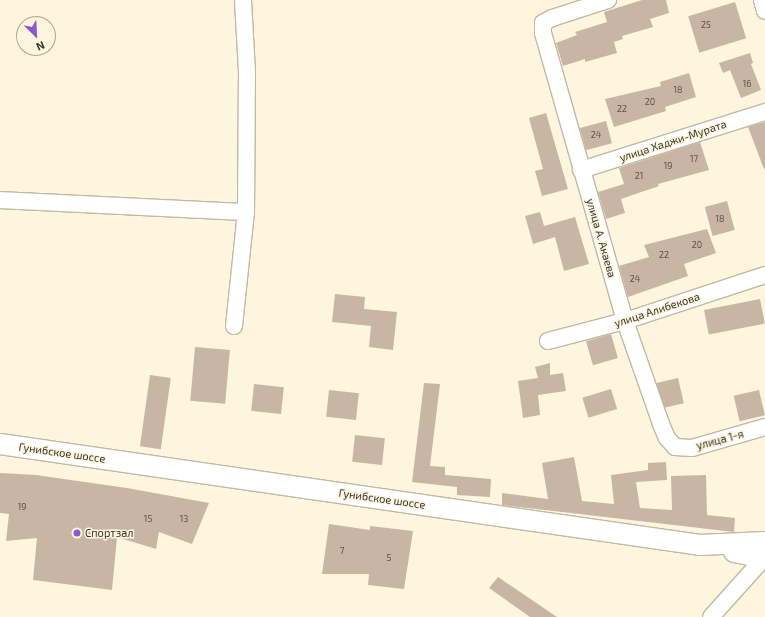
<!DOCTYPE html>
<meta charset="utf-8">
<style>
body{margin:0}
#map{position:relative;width:765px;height:617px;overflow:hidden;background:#fdf5dd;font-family:"Exo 2",sans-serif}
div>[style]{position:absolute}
.building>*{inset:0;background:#c9b5a4;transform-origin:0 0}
.roads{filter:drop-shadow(1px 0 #c1b9a2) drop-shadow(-1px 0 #c1b9a2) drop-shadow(0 1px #c1b9a2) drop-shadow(0 -1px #c1b9a2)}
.minor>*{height:16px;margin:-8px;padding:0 8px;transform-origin:8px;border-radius:8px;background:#fff}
.major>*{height:20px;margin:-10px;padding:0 10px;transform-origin:10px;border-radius:10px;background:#fff}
.dots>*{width:11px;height:11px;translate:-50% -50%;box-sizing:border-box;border:2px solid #fdf5dd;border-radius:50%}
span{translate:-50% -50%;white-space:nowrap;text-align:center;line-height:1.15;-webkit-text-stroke:3px #fdf5dd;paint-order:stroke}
.number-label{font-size:9px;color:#5a5348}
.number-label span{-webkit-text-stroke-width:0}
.street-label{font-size:11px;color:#353229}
.poi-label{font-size:11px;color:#353229}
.left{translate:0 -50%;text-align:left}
.north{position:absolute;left:16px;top:16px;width:40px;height:40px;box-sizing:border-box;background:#fdf5dd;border:1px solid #ada795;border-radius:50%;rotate:156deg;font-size:11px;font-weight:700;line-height:16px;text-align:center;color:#353229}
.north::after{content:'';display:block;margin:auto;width:14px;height:18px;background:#8c58d0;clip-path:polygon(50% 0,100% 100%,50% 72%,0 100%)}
</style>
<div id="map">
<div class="building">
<i style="clip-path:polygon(642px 0,666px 0,669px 13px,650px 19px,653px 27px,622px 36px,623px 39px,614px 42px,617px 53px,585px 62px,585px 59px,563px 66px,556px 43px,577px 35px,575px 32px,607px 22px,604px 12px)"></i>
<i style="left:735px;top:2px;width:38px;height:49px;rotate:73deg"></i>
<i style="clip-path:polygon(750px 53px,753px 63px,751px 64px,761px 90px,741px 98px,730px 70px,723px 73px,719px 63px)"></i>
<i style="clip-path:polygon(689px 73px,696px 97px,665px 107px,666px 111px,614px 127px,605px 99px,661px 86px,660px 82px)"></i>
<i style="clip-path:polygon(546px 113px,568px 189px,542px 196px,535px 171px,543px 169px,529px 118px)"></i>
<i style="left:606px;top:121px;width:23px;height:27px;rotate:75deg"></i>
<i style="clip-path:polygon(765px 122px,765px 169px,764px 169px,748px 127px)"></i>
<i style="clip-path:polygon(700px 142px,709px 170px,658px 184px,659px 186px,621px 199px,625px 213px,606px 219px,598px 192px,624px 184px,619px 168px)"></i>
<i style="left:727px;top:201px;width:30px;height:23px;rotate:75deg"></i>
<i style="clip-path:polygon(540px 212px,544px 226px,575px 217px,589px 264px,564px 271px,555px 237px,533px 244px,525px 216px)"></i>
<i style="clip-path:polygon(707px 229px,716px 253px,684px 264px,688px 276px,628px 297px,619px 266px,649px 257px,644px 245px)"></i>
<i style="clip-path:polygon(335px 294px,365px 297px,364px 309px,397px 312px,393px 350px,369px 347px,371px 326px,332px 322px)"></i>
<i style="left:760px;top:299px;width:25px;height:57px;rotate:79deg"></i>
<i style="left:611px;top:334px;width:25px;height:26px;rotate:74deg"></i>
<i style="left:195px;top:347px;width:35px;height:54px;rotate:5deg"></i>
<i style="clip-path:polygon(550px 363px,550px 375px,563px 373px,566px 391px,538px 395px,540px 415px,523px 418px,518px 381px,538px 378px,535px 367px)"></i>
<i style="left:150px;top:375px;width:21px;height:72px;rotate:8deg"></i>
<i style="left:678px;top:378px;width:26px;height:22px;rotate:77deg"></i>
<i style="clip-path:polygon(424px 383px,440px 384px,430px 466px,445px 467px,445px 475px,491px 479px,490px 497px,457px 495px,457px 487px,412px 482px)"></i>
<i style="left:254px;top:384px;width:30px;height:27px;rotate:6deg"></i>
<i style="left:611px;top:389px;width:21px;height:30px;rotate:73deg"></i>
<i style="left:329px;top:390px;width:30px;height:27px;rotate:6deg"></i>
<i style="left:759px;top:390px;width:26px;height:26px;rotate:77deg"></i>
<i style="left:355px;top:435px;width:30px;height:27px;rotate:6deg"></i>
<i style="clip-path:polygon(574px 457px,582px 501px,614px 504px,611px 475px,648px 470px,648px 463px,666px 462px,667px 480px,636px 482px,640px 508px,672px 510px,671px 476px,706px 475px,707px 515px,735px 518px,734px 532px,502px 505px,502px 493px,548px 499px,542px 463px)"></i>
<i style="clip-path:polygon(0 473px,36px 475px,127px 488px,209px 503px,192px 544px,159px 532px,156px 549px,117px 537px,112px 590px,33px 580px,37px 538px,6px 541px,9px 514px,0 513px)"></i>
<i style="clip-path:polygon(329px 524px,370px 530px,370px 526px,413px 531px,404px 589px,368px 585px,369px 574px,322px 574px)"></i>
<i style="clip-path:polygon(498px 577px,557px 617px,530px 617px,489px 588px)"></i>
</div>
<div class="roads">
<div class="minor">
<i style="left:608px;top:0;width:59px;rotate:162.2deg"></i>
<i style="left:552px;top:18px;width:10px;rotate:151deg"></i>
<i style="left:543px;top:23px;width:10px;rotate:90deg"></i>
<i style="left:543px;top:33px;width:299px;rotate:74.1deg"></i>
<i style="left:625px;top:321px;width:109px;rotate:70.7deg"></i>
<i style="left:661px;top:424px;width:15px;rotate:67deg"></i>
<i style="left:667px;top:438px;width:12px;rotate:48deg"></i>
<i style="left:675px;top:447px;width:17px;rotate:3deg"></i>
<i style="left:692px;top:448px;width:76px;rotate:-16deg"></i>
<i style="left:762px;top:0;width:11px;rotate:75deg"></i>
<i style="left:581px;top:170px;width:193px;rotate:-17.5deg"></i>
<i style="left:0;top:200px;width:246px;rotate:2.8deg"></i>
<i style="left:234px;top:326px;width:115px;rotate:-84deg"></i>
<i style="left:246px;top:212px;width:140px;rotate:-89.6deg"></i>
<i style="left:247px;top:72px;width:72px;rotate:-93.2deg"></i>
<i style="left:548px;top:341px;width:80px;rotate:-14.6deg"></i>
<i style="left:625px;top:321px;width:147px;rotate:-18.2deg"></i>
<i style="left:711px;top:617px;width:79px;rotate:-48.1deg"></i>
<i style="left:764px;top:558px;width:10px;rotate:-84deg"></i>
</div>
<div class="major">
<i style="left:0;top:444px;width:707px;rotate:8.21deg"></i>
<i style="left:700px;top:545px;width:65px;rotate:-2.6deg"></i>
<i style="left:734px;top:552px;width:32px;rotate:11deg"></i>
</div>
</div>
<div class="dots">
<i style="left:77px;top:533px;background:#8c58d0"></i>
</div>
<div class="number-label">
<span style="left:706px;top:25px">25</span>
<span style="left:747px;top:84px">16</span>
<span style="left:678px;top:90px">18</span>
<span style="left:650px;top:102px">20</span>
<span style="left:622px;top:109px">22</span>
<span style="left:596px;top:135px">24</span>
<span style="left:694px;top:159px">17</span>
<span style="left:668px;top:166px">19</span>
<span style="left:639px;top:176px">21</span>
<span style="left:720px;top:219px">18</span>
<span style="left:697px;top:245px">20</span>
<span style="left:664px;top:255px">22</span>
<span style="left:635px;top:279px">24</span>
<span style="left:22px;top:507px">19</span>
<span style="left:148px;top:519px">15</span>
<span style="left:184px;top:519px">13</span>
<span style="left:342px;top:551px">7</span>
<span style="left:389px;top:558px">5</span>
</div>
<div class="street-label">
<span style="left:673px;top:141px;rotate:-18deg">улица Хаджи-Мурата</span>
<span style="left:601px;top:238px;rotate:74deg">улица А. Акаева</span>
<span style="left:657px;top:310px;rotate:-18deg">улица Алибекова</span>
<span style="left:720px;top:440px;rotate:-15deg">улица 1-я</span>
<span style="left:62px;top:453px;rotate:8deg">Гунибское шоссе</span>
<span style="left:382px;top:499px;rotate:8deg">Гунибское шоссе</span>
</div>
<div class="poi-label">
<span class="left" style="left:85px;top:533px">Спортзал</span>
</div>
<div class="north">N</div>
</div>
